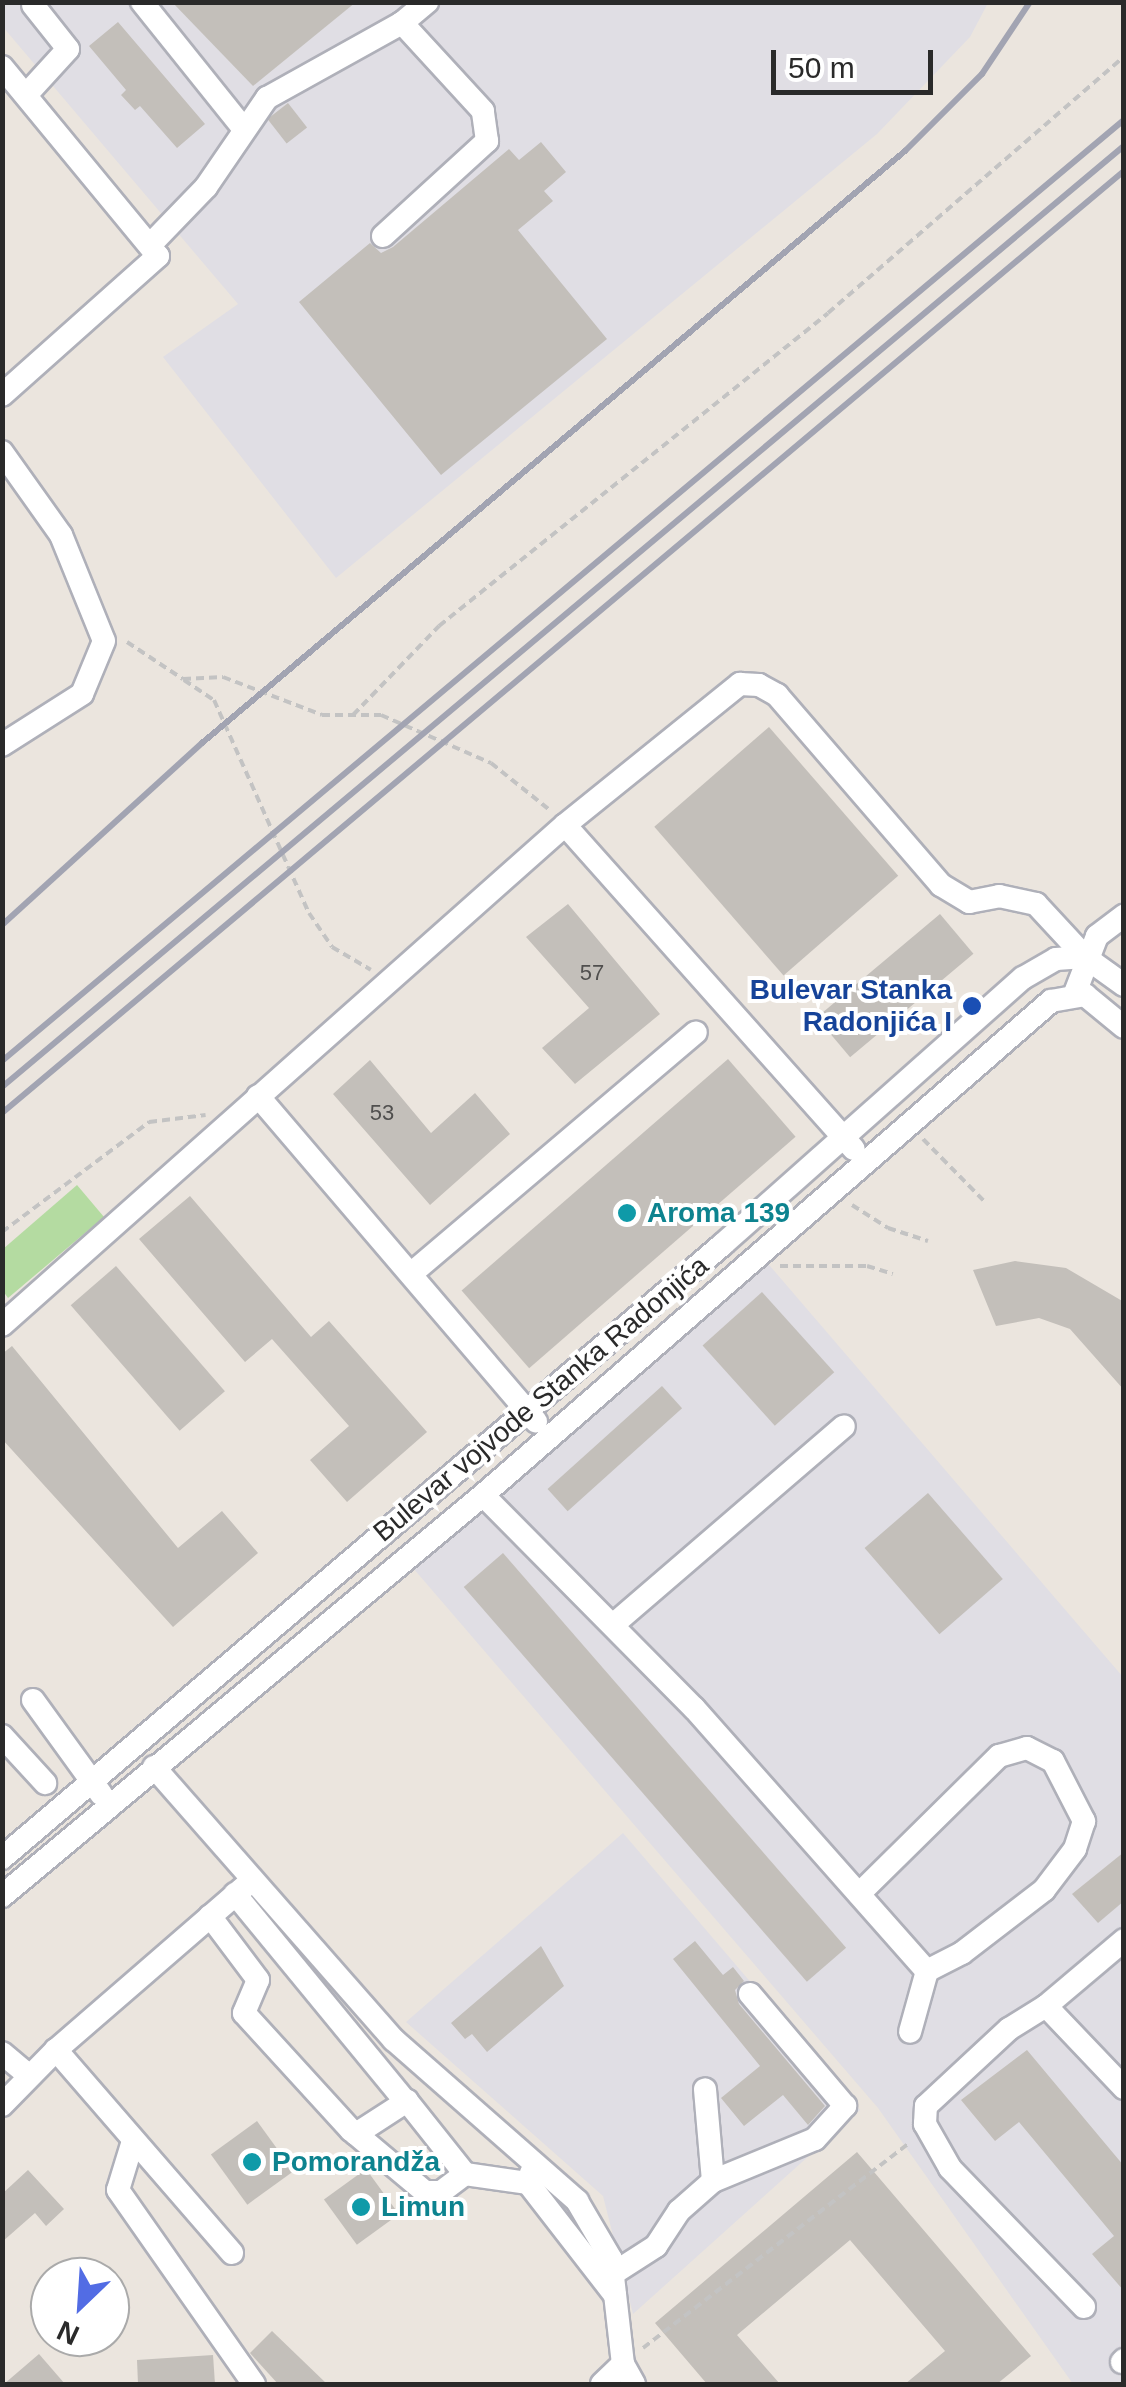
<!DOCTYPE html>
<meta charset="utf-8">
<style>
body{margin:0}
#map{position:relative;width:1126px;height:2387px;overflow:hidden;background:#ebe5de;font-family:Helvetica,sans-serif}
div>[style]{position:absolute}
.industrial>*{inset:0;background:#e0dee4}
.green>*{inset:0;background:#b4dba1}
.building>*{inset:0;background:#c3bfba;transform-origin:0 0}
.path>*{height:4px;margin-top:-2px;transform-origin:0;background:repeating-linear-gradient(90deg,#c3c3c3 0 8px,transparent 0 13px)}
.roads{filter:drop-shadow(2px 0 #afb0b9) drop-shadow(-2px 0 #afb0b9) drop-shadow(0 2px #afb0b9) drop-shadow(0 -2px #afb0b9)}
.minor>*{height:22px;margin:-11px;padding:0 11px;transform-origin:11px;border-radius:11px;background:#fff}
.rail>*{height:6px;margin:-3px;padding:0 3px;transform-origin:3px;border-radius:3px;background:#a2a4b2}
.dots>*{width:28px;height:28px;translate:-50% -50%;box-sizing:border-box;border:5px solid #fff;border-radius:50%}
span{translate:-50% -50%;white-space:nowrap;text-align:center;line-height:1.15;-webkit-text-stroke:8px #fff;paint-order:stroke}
.number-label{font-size:22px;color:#504f4e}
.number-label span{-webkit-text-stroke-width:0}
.transit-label{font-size:28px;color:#164399;font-weight:700}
.right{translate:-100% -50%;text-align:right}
.culture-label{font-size:28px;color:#0d838f;font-weight:700}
.left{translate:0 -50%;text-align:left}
.street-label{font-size:28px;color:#2a2a2a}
.frame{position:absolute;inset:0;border:5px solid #2a2a2a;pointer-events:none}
.north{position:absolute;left:30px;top:2257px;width:100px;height:100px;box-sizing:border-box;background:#fff;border:2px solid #aaa;border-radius:50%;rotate:205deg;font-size:28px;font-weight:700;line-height:40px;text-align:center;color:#2a2a2a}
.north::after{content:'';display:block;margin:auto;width:35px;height:45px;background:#526ce4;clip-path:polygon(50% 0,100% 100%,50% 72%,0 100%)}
.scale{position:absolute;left:771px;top:50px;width:162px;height:45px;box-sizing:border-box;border:5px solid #2a2a2a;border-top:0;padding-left:12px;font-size:30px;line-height:35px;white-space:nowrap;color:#2a2a2a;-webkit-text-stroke:8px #fff;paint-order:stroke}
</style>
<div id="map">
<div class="industrial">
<i style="clip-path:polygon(2px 3px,988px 3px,970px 37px,877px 134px,336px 578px,163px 357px,238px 304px,3px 27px)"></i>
<i style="clip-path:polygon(758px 1252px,1123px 1677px,1123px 2384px,1073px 2384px,878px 2108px,413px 1568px)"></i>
<i style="clip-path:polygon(623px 1833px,860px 2110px,633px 2314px,603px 2196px,406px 2022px)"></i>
</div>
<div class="green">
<i style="clip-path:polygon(77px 1185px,104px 1217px,8px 1298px,3px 1291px,3px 1249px)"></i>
</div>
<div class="building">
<i style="clip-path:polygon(172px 2px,356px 2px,253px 86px)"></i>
<i style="clip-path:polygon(118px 22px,205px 124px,177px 148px,140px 106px,135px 110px,121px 95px,126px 90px,89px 46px)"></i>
<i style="left:288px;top:103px;width:31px;height:26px;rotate:52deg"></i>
<i style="clip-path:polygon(541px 142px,566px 172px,544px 191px,553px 201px,518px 230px,607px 339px,441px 475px,299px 302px,370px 243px,381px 253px,393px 247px,509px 149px,519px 160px)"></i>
<i style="left:769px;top:727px;width:197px;height:152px;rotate:49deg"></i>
<i style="clip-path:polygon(568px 904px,660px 1014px,575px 1084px,542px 1048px,589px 1008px,526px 937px)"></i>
<i style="left:940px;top:914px;width:52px;height:161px;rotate:50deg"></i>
<i style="left:728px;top:1059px;width:103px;height:353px;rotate:49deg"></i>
<i style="clip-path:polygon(370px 1060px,431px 1133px,475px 1093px,510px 1134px,430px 1205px,333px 1094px)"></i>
<i style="clip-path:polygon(190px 1196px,311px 1337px,329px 1321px,427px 1432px,347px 1502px,310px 1460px,349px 1426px,272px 1339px,245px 1362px,139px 1239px)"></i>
<i style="clip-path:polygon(1015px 1261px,1066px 1268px,1124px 1302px,1124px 1390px,1070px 1329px,1039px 1318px,996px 1326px,973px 1270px)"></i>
<i style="left:116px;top:1266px;width:166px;height:60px;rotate:49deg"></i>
<i style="left:762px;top:1292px;width:108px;height:80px;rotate:48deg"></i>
<i style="clip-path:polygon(12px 1346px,178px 1548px,222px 1511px,258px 1553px,173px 1627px,2px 1439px,2px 1354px)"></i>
<i style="left:662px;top:1386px;width:30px;height:154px;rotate:48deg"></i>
<i style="left:928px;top:1493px;width:114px;height:84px;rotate:49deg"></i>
<i style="left:503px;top:1553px;width:523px;height:52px;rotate:49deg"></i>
<i style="clip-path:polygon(1124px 1852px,1124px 1901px,1098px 1923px,1072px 1894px)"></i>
<i style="clip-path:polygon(695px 1941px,723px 1975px,733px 1967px,744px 1981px,735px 1990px,739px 2004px,825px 2106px,808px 2125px,783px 2095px,744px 2126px,721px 2098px,760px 2066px,673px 1959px)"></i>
<i style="clip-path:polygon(541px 1946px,564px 1986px,487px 2052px,472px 2034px,465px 2039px,451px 2023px)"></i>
<i style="clip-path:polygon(1027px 2050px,1124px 2166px,1124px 2291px,1092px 2254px,1114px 2236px,1019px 2122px,995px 2141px,961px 2100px)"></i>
<i style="left:257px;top:2121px;width:62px;height:57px;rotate:54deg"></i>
<i style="clip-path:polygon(857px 2152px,1031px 2356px,997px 2384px,905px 2384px,945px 2351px,850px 2240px,737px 2335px,780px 2384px,707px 2384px,655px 2323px)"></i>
<i style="left:366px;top:2169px;width:56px;height:52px;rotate:54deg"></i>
<i style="clip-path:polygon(28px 2170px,64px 2209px,46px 2226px,35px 2213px,2px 2242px,2px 2194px)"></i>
<i style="clip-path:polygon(272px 2331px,327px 2384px,278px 2384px,250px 2353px)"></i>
<i style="clip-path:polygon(39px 2354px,65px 2384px,4px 2384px)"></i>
<i style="clip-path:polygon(213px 2355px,215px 2384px,138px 2384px,137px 2360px)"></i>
</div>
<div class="path">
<i style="left:127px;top:642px;width:67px;rotate:33.5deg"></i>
<i style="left:183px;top:679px;width:40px;rotate:-2.9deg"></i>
<i style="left:223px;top:677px;width:106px;rotate:21deg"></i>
<i style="left:322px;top:715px;width:59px"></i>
<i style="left:381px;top:715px;width:120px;rotate:23.6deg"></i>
<i style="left:491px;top:763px;width:77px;rotate:38.7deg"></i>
<i style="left:184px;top:680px;width:36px;rotate:34deg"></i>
<i style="left:214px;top:700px;width:233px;rotate:66deg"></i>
<i style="left:309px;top:913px;width:41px;rotate:55.9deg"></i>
<i style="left:332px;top:947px;width:45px;rotate:30.5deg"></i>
<i style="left:353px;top:715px;width:124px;rotate:-46deg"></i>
<i style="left:439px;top:626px;width:499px;rotate:-38.8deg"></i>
<i style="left:828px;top:313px;width:391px;rotate:-40.9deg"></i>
<i style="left:923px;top:1139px;width:90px;rotate:45.5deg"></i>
<i style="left:852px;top:1205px;width:43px;rotate:32.6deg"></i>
<i style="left:888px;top:1228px;width:42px;rotate:18deg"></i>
<i style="left:2px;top:1232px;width:184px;rotate:-36.8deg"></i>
<i style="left:149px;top:1122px;width:57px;rotate:-7deg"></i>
<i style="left:780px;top:1266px;width:87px"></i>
<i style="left:867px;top:1266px;width:27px;rotate:17deg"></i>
<i style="left:643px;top:2348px;width:336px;rotate:-37.6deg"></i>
</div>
<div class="roads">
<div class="minor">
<i style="left:142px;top:2px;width:161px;rotate:51.3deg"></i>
<i style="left:2px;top:67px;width:245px;rotate:50.5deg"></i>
<i style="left:158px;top:256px;width:209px;rotate:138.3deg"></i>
<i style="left:26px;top:95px;width:62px;rotate:-47.6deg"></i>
<i style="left:68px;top:49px;width:56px;rotate:-128.5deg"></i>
<i style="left:383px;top:236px;width:141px;rotate:-42.4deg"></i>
<i style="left:487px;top:141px;width:30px;rotate:-98deg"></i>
<i style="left:483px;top:111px;width:120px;rotate:-132.6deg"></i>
<i style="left:152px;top:243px;width:78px;rotate:-46deg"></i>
<i style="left:206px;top:187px;width:108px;rotate:-55.6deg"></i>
<i style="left:267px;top:98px;width:154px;rotate:-29.1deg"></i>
<i style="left:402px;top:23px;width:33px;rotate:-40deg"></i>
<i style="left:2px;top:452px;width:102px;rotate:54.6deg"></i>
<i style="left:61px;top:535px;width:114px;rotate:67.9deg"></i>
<i style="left:104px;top:641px;width:57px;rotate:112.5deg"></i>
<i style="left:82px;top:694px;width:95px;rotate:147.5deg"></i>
<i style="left:565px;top:825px;width:225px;rotate:-38.9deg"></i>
<i style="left:740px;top:684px;width:19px;rotate:3deg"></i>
<i style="left:759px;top:685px;width:21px;rotate:29deg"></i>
<i style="left:777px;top:695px;width:251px;rotate:49.2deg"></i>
<i style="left:941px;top:885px;width:33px;rotate:31deg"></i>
<i style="left:969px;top:902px;width:31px;rotate:-11deg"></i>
<i style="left:999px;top:896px;width:38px;rotate:12deg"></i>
<i style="left:1036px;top:904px;width:72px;rotate:47.2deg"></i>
<i style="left:1085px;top:957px;width:48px;rotate:35.7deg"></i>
<i style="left:1075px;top:993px;width:61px;rotate:-68.9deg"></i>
<i style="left:1097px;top:936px;width:34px;rotate:-37deg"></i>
<i style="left:258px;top:1096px;width:428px;rotate:49.5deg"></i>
<i style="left:412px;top:1273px;width:372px;rotate:-40.3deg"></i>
<i style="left:2px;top:1325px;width:753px;rotate:-41.61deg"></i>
<i style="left:565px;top:825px;width:434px;rotate:48.3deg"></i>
<i style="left:483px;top:1495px;width:300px;rotate:45.3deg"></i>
<i style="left:694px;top:1708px;width:351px;rotate:48.5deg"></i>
<i style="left:927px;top:1971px;width:63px;rotate:105.6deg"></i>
<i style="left:614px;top:1624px;width:303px;rotate:-40.7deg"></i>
<i style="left:33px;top:1700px;width:116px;rotate:54.1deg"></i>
<i style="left:2px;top:1736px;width:64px;rotate:47.5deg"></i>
<i style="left:154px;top:1767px;width:363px;rotate:48.7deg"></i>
<i style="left:394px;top:2040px;width:244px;rotate:41.3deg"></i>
<i style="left:577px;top:2201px;width:67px;rotate:59.6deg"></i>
<i style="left:611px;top:2259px;width:106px;rotate:83.5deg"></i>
<i style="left:623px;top:2364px;width:23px;rotate:61deg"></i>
<i style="left:2px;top:1858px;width:946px;rotate:-40.41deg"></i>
<i style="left:722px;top:1245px;width:402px;rotate:-41.6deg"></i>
<i style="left:1023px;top:978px;width:38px;rotate:-30deg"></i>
<i style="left:1056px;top:959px;width:29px;rotate:-4deg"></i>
<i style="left:235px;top:1894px;width:266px;rotate:50.6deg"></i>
<i style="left:859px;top:1894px;width:197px;rotate:-44.6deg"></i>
<i style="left:999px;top:1756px;width:29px;rotate:-16deg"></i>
<i style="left:1027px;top:1748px;width:29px;rotate:27deg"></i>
<i style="left:1053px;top:1761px;width:68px;rotate:62.7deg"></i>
<i style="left:1084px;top:1821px;width:29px;rotate:108deg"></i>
<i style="left:1075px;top:1849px;width:51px;rotate:127.1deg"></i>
<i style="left:1044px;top:1890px;width:103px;rotate:142.5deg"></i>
<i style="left:962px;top:1953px;width:39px;rotate:153deg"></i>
<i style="left:2px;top:1896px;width:626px;rotate:-39.82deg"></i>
<i style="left:483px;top:1495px;width:753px;rotate:-41.01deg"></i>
<i style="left:1051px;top:1001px;width:35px;rotate:-10deg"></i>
<i style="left:1085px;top:995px;width:50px;rotate:39.4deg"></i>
<i style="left:210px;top:1916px;width:80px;rotate:53.1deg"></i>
<i style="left:258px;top:1980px;width:36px;rotate:113deg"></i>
<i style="left:244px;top:2013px;width:159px;rotate:47.6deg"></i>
<i style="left:351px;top:2130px;width:6px;rotate:39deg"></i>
<i style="left:356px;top:2134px;width:61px;rotate:-32.9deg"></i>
<i style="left:407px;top:2101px;width:93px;rotate:51.5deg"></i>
<i style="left:465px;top:2174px;width:64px;rotate:8.1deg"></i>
<i style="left:1046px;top:2006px;width:102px;rotate:-40.2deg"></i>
<i style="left:2px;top:2053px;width:35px;rotate:40deg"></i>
<i style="left:2px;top:2105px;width:77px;rotate:-45.5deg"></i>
<i style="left:356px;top:2134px;width:90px;rotate:40deg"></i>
<i style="left:425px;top:2192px;width:16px"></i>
<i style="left:441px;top:2192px;width:30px;rotate:-37deg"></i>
<i style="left:133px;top:2141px;width:51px;rotate:107deg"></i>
<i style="left:118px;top:2190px;width:237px;rotate:55deg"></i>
<i style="left:531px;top:2173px;width:10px;rotate:107deg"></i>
<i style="left:528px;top:2183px;width:142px;rotate:52.2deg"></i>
<i style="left:713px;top:2181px;width:110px;rotate:-22.4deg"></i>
<i style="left:815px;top:2139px;width:45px;rotate:-47.7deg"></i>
<i style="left:845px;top:2106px;width:147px;rotate:-130.3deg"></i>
<i style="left:232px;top:2253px;width:269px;rotate:-130.9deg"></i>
<i style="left:56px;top:2050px;width:258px;rotate:-40.9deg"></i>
<i style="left:614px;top:2273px;width:50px;rotate:-32.7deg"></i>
<i style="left:656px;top:2246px;width:42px;rotate:-56.7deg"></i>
<i style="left:679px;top:2211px;width:45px;rotate:-41.4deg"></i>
<i style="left:713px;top:2181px;width:92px;rotate:-95deg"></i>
<i style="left:1084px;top:2307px;width:193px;rotate:-134deg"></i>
<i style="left:950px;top:2168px;width:51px;rotate:-119.6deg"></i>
<i style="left:925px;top:2124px;width:18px;rotate:-87deg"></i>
<i style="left:926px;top:2106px;width:113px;rotate:-42.9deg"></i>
<i style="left:1009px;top:2029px;width:44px;rotate:-31.9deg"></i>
<i style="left:1046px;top:2006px;width:113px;rotate:46.4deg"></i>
<i style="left:1122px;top:2362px;width:3px;rotate:-45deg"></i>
<i style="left:602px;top:2384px;width:29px;rotate:-44deg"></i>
</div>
</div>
<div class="rail">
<i style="left:2px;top:925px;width:270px;rotate:-42.3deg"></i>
<i style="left:202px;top:743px;width:919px;rotate:-40.1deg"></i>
<i style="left:905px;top:151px;width:109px;rotate:-45deg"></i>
<i style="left:982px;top:74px;width:87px;rotate:-56.3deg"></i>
<i style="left:2px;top:1061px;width:1464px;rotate:-39.99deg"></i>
<i style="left:2px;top:1087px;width:1464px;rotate:-39.99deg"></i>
<i style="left:2px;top:1113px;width:1465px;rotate:-40.02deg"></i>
</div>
<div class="dots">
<i style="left:972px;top:1006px;background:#1a4fb4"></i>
<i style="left:627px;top:1213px;background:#0f9aa8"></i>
<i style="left:252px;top:2162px;background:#0f9aa8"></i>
<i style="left:361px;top:2207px;background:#0f9aa8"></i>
</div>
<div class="number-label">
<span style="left:592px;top:973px">57</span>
<span style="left:382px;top:1113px">53</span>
</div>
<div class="transit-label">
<span class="right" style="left:952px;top:1006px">Bulevar Stanka<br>Radonjića I</span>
</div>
<div class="culture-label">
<span class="left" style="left:647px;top:1213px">Aroma 139</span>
<span class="left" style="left:272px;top:2162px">Pomorandža</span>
<span class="left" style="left:381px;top:2207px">Limun</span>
</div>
<div class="street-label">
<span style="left:541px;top:1399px;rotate:-40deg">Bulevar vojvode Stanka Radonjića</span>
</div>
<div class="frame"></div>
<div class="north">N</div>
<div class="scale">50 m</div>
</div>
